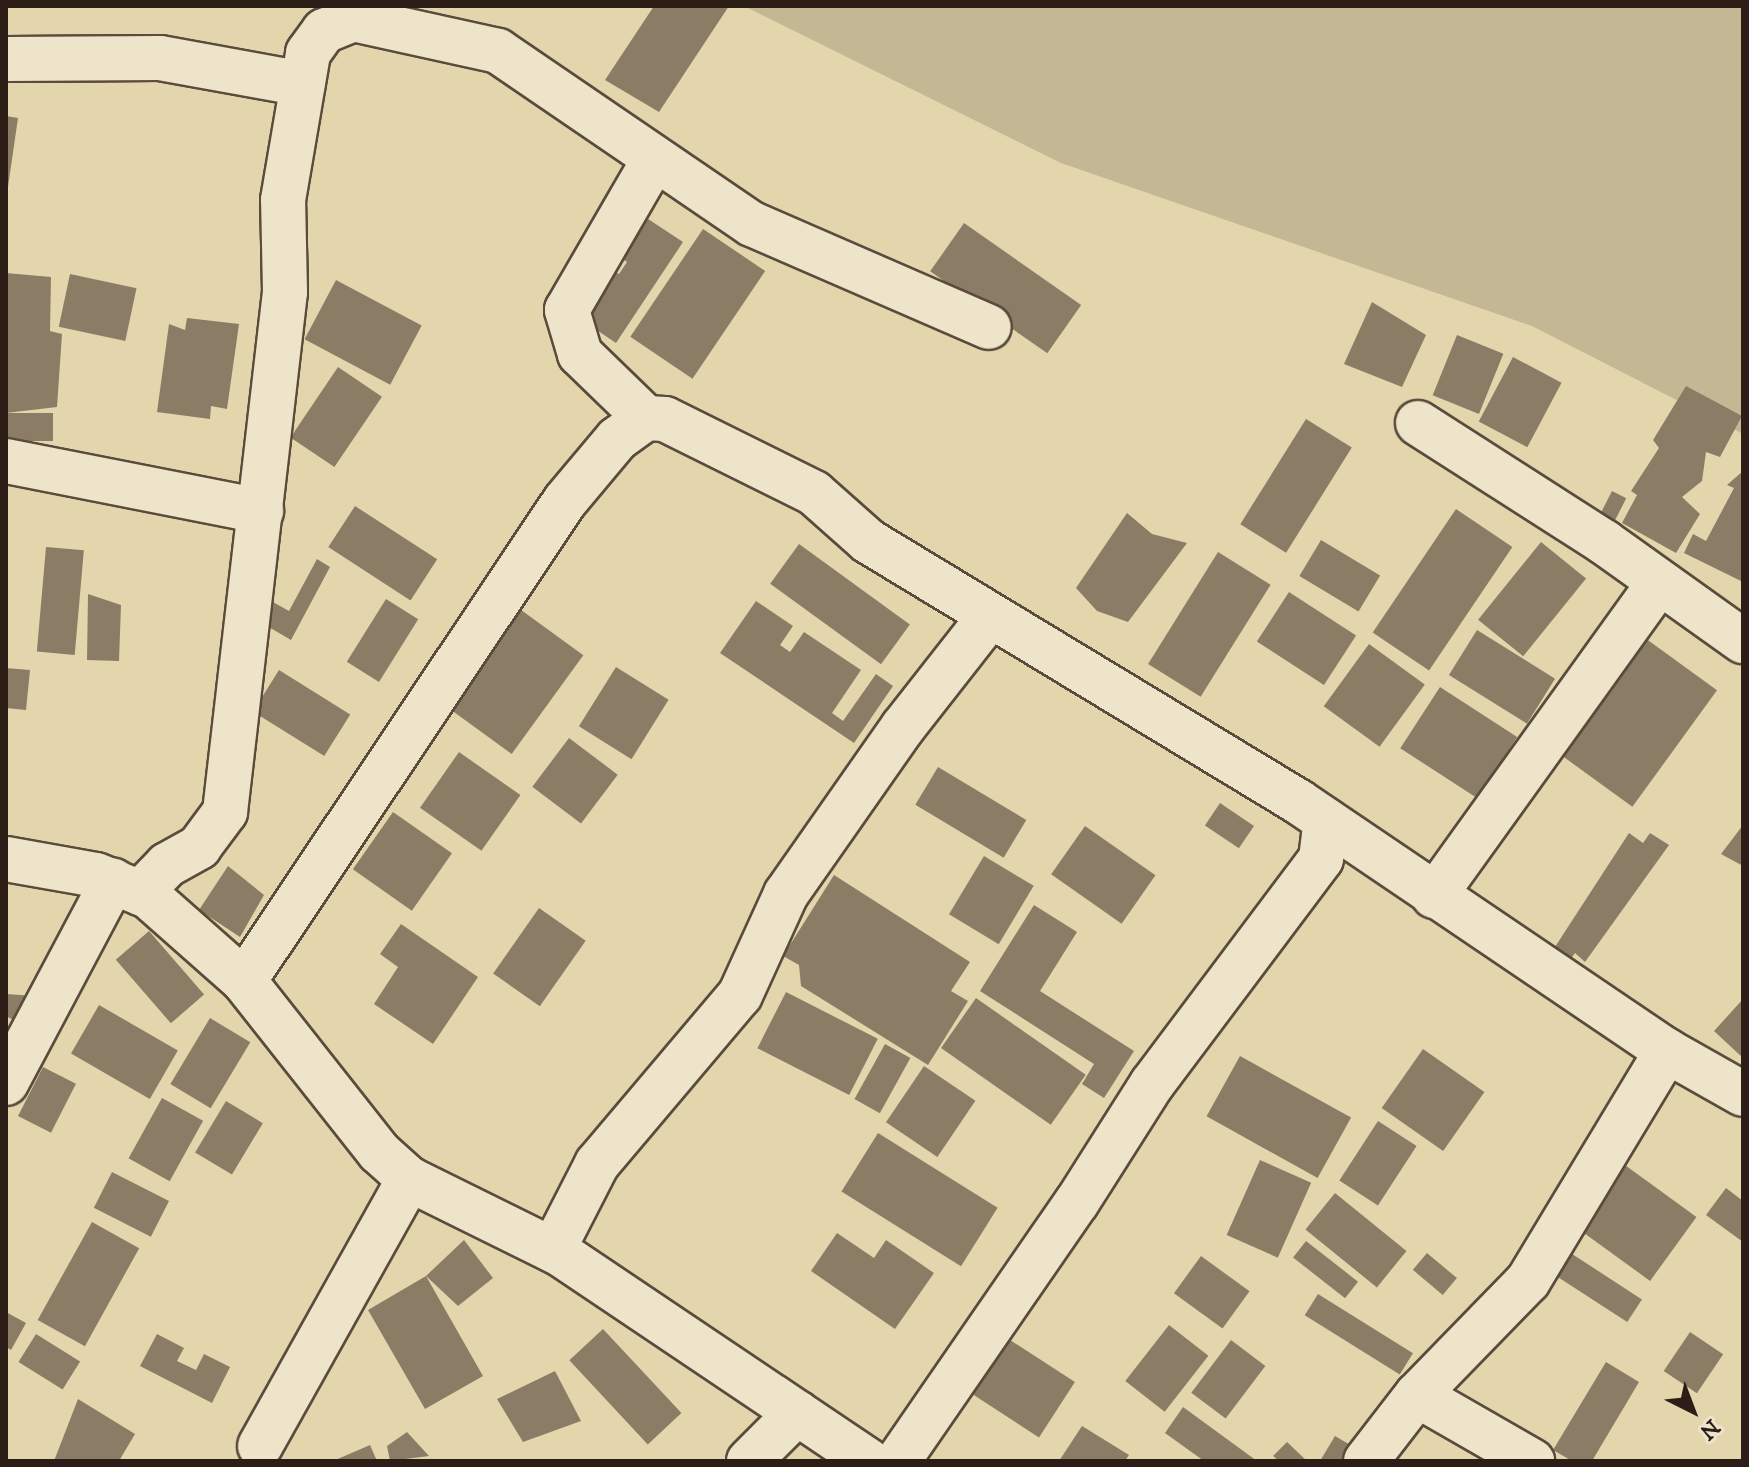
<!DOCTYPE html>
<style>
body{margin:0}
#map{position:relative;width:1749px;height:1467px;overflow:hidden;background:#e3d6ad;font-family:"IM FELL DW Pica",serif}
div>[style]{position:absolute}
.green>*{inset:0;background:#c4b793}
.building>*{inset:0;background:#8b7d65;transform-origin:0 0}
.roads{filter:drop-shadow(2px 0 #5a4b3c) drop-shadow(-2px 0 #5a4b3c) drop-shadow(0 2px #5a4b3c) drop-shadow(0 -2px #5a4b3c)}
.minor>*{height:44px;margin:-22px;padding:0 22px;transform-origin:22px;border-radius:22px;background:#ede4ca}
span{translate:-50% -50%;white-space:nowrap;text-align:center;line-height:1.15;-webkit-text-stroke:8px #ede4ca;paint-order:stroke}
.frame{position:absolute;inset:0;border:8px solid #2c1d16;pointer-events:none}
.north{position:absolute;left:1653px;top:1371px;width:80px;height:80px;-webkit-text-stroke:6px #ede4ca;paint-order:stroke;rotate:138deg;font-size:22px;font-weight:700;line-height:32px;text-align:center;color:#2c1d16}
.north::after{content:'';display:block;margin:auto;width:28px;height:36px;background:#2c1d16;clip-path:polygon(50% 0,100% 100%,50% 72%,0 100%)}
</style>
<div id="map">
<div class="green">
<i style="clip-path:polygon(744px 6px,1743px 6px,1743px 434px,1532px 326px,1061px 163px)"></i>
</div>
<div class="building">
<i style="clip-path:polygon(654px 6px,729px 6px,659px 112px,605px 80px)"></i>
<i style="clip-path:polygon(6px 116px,18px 118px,8px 187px,6px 187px)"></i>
<i style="clip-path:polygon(636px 211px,683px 242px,616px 343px,567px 310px,599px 261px,619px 274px,627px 262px,610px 251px)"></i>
<i style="left:964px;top:223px;width:143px;height:59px;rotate:35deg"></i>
<i style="left:703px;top:229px;width:75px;height:130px;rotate:34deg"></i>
<i style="clip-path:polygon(6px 273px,51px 277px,50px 331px,62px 334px,57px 407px,6px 413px)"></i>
<i style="left:70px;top:274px;width:68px;height:54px;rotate:12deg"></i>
<i style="left:336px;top:280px;width:97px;height:67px;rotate:28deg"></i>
<i style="clip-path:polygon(1372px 302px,1426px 335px,1402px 387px,1344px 364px)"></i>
<i style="clip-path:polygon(187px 318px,239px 324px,227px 409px,211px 406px,210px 419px,157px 412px,169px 324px,185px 330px)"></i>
<i style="left:1457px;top:335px;width:50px;height:65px;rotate:22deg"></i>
<i style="left:1513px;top:357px;width:55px;height:73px;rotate:28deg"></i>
<i style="left:338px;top:367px;width:53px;height:85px;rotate:34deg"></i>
<i style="clip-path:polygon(1686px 386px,1742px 416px,1720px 457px,1706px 452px,1702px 481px,1682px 497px,1700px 514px,1676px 553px,1622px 523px,1637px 495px,1631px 491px,1659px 448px,1653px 440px)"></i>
<i style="left:6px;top:413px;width:47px;height:28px"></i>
<i style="left:1306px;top:419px;width:54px;height:124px;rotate:32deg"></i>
<i style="clip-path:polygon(1743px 471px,1743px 582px,1684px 553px,1693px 534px,1706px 541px,1734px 488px,1727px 485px)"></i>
<i style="left:1612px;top:491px;width:16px;height:25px;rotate:27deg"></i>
<i style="left:355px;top:506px;width:98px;height:49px;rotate:33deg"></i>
<i style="left:1456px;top:509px;width:68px;height:149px;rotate:34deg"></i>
<i style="clip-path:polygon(1127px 513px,1152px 534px,1187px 543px,1128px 622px,1097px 611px,1076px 588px)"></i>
<i style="left:1321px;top:540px;width:69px;height:42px;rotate:31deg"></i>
<i style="left:1541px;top:542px;width:58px;height:100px;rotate:39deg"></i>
<i style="left:799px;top:544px;width:137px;height:49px;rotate:36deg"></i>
<i style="left:46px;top:547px;width:38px;height:105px;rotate:5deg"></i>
<i style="left:1218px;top:552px;width:62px;height:132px;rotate:32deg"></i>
<i style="clip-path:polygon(317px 559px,330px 567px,291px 640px,267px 626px,271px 601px,289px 611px)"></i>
<i style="left:1289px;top:592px;width:80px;height:59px;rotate:33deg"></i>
<i style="clip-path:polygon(88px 594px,121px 605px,119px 661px,87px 660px)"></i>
<i style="left:386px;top:599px;width:38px;height:74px;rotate:32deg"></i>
<i style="clip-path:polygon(756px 601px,793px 626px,780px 645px,790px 652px,804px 632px,861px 670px,832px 713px,843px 721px,876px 674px,893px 686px,854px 743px,720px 653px)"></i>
<i style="left:517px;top:607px;width:82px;height:122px;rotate:36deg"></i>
<i style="left:1477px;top:630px;width:92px;height:53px;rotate:32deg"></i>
<i style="left:1645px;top:638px;width:89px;height:144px;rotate:36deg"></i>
<i style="left:1369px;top:644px;width:69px;height:77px;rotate:36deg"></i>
<i style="left:616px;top:667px;width:62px;height:70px;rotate:32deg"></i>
<i style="clip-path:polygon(6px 668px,30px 670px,26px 710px,6px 708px)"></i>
<i style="left:279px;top:670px;width:84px;height:49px;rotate:32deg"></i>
<i style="left:1440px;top:687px;width:92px;height:73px;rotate:33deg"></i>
<i style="left:569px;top:738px;width:61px;height:61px;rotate:37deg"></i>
<i style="left:459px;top:752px;width:75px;height:68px;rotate:35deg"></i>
<i style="left:938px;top:767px;width:103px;height:44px;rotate:31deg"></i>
<i style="left:1220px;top:803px;width:41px;height:27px;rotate:34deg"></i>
<i style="left:393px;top:812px;width:72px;height:70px;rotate:35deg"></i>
<i style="clip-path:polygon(1743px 825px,1743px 866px,1721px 854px)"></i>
<i style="left:1085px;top:826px;width:86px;height:59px;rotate:35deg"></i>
<i style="clip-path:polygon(1629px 833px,1643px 843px,1650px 833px,1669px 845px,1585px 962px,1575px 953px,1569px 961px,1553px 950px)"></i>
<i style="left:984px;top:856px;width:58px;height:68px;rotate:31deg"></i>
<i style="clip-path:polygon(228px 866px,264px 895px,240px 937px,199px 910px)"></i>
<i style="clip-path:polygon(834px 875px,970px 962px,951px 991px,968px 1001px,928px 1065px,801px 986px,799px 965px,783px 956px)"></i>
<i style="clip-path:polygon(1034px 905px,1077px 932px,1040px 991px,1134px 1051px,1104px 1098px,1082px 1084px,1094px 1064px,980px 991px)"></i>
<i style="left:539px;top:908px;width:57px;height:80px;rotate:35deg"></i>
<i style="clip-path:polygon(401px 924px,478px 977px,433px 1044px,374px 1004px,398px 967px,380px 954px)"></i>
<i style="left:149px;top:931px;width:84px;height:44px;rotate:49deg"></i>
<i style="left:786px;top:992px;width:103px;height:63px;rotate:27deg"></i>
<i style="clip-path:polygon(6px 994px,35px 996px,19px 1023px,6px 1016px)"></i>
<i style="left:976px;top:998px;width:134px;height:61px;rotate:35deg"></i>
<i style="clip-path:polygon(1743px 999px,1743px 1058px,1714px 1031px)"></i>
<i style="left:99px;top:1005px;width:91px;height:56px;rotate:30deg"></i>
<i style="left:210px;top:1018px;width:47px;height:77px;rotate:31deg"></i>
<i style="left:885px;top:1044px;width:29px;height:63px;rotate:29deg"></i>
<i style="left:1423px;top:1049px;width:75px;height:72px;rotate:35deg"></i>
<i style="left:1240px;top:1056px;width:127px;height:69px;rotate:29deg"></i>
<i style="left:924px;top:1066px;width:62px;height:68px;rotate:34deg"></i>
<i style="left:43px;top:1067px;width:37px;height:55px;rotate:27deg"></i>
<i style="left:162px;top:1098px;width:47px;height:69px;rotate:29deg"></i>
<i style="left:226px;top:1101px;width:43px;height:60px;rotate:31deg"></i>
<i style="left:1378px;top:1121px;width:46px;height:71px;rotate:33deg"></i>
<i style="left:878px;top:1133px;width:141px;height:69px;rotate:32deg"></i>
<i style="left:1260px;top:1160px;width:56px;height:82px;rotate:24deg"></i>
<i style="left:1618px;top:1160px;width:97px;height:79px;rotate:36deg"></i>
<i style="left:112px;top:1172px;width:64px;height:40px;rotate:27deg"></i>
<i style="clip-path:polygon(1726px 1188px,1743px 1201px,1743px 1242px,1706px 1215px)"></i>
<i style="left:1335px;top:1193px;width:92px;height:47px;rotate:39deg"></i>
<i style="left:92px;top:1222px;width:54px;height:112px;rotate:29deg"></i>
<i style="clip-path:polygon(837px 1233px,874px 1258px,886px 1240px,934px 1273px,895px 1329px,811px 1271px)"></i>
<i style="clip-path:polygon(464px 1240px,493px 1278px,458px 1306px,426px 1276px,483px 1376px,425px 1409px,368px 1310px,426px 1276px)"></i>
<i style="left:1306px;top:1241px;width:66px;height:21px;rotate:38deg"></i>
<i style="left:1569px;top:1252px;width:87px;height:27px;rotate:33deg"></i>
<i style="left:1427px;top:1253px;width:39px;height:22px;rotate:40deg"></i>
<i style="left:1201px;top:1256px;width:60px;height:46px;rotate:36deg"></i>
<i style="left:1318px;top:1294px;width:112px;height:25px;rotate:32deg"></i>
<i style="clip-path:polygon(6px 1312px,26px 1323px,11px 1350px,6px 1347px)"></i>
<i style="left:1169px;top:1325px;width:50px;height:71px;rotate:38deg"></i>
<i style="left:603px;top:1329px;width:115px;height:46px;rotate:47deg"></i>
<i style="left:1690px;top:1332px;width:40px;height:47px;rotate:34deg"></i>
<i style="left:36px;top:1334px;width:52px;height:33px;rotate:32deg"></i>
<i style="clip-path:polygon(157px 1334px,184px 1348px,177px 1361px,196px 1370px,204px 1354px,230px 1367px,212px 1403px,140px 1366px)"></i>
<i style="left:1007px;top:1338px;width:81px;height:66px;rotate:33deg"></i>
<i style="left:1231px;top:1340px;width:43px;height:66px;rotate:37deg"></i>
<i style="clip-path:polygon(1606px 1362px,1639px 1382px,1592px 1461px,1572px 1461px,1553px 1450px)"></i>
<i style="clip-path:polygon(555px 1371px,581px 1421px,523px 1442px,497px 1399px)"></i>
<i style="clip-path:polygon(78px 1399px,135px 1434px,119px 1461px,54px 1461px)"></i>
<i style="clip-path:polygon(1183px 1407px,1257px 1461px,1204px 1461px,1165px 1433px)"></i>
<i style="clip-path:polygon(1082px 1426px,1129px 1455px,1125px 1461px,1059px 1461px)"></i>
<i style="clip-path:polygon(407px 1432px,429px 1456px,390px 1461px,387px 1446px)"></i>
<i style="clip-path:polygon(1335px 1436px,1359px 1450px,1353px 1461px,1320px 1461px)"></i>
<i style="clip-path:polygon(1287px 1442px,1307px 1461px,1279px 1461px,1273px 1456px)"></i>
<i style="clip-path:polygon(370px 1445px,377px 1461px,333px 1461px)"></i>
</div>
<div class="roads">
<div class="minor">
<i style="left:6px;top:59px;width:154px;rotate:-0.4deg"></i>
<i style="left:160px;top:58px;width:145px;rotate:10.3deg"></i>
<i style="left:646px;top:418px;width:92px;rotate:-135.9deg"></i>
<i style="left:580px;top:354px;width:46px;rotate:-106.5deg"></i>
<i style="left:567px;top:310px;width:173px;rotate:-59.9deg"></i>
<i style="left:1418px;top:423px;width:221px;rotate:32.6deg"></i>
<i style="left:1604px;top:542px;width:171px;rotate:35.5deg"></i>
<i style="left:6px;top:461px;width:260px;rotate:11.1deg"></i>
<i style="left:6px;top:859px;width:91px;rotate:10.1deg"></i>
<i style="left:96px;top:875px;width:56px;rotate:22deg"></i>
<i style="left:148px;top:896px;width:128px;rotate:41.5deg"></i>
<i style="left:244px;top:981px;width:218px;rotate:51.7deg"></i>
<i style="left:379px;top:1152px;width:40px;rotate:42deg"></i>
<i style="left:409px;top:1179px;width:167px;rotate:26.3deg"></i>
<i style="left:559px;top:1253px;width:373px;rotate:33.9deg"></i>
<i style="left:140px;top:893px;width:39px;rotate:-46deg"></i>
<i style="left:167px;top:865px;width:37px;rotate:-29deg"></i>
<i style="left:199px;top:847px;width:44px;rotate:-53.4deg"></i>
<i style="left:225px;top:812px;width:523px;rotate:-83.42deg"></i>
<i style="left:285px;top:292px;width:92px;rotate:-91.2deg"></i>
<i style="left:283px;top:200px;width:149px;rotate:-80.3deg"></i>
<i style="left:308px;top:53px;width:27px;rotate:-54deg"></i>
<i style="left:324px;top:31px;width:31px;rotate:-22deg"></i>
<i style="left:353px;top:19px;width:148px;rotate:12.4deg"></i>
<i style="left:498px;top:51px;width:307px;rotate:34.3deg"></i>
<i style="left:752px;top:224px;width:258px;rotate:23.5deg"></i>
<i style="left:1434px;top:896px;width:385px;rotate:-54.3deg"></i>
<i style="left:244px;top:981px;width:577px;rotate:-56.23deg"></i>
<i style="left:565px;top:501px;width:81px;rotate:-50deg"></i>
<i style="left:617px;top:439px;width:36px;rotate:-36deg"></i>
<i style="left:646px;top:418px;width:19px;rotate:3deg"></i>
<i style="left:665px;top:419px;width:166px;rotate:26.4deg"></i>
<i style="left:814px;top:493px;width:72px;rotate:41.6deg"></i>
<i style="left:868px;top:541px;width:504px;rotate:31.2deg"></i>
<i style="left:1299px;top:802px;width:444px;rotate:34.1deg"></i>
<i style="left:1667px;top:1051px;width:87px;rotate:29.5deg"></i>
<i style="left:6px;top:1083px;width:229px;rotate:-62.1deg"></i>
<i style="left:553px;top:1250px;width:97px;rotate:-62.9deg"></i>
<i style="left:597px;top:1164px;width:221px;rotate:-49.8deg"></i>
<i style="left:740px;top:995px;width:111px;rotate:-65.5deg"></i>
<i style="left:786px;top:894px;width:204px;rotate:-55deg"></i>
<i style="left:903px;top:727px;width:141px;rotate:-51.9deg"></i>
<i style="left:1417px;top:1395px;width:133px;rotate:29.9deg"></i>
<i style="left:260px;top:1446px;width:306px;rotate:-60.8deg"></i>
<i style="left:749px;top:1461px;width:68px;rotate:-45deg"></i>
<i style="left:898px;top:1461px;width:315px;rotate:-55.4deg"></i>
<i style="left:1077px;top:1202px;width:140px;rotate:-57.6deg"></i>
<i style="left:1152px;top:1084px;width:281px;rotate:-53.1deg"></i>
<i style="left:1321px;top:859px;width:39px;rotate:-83deg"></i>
<i style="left:1366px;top:1461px;width:83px;rotate:-52.3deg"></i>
<i style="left:1417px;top:1395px;width:159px;rotate:-45.8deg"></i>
<i style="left:1528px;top:1281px;width:269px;rotate:-58.9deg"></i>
</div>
</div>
<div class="frame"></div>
<div class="north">N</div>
</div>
